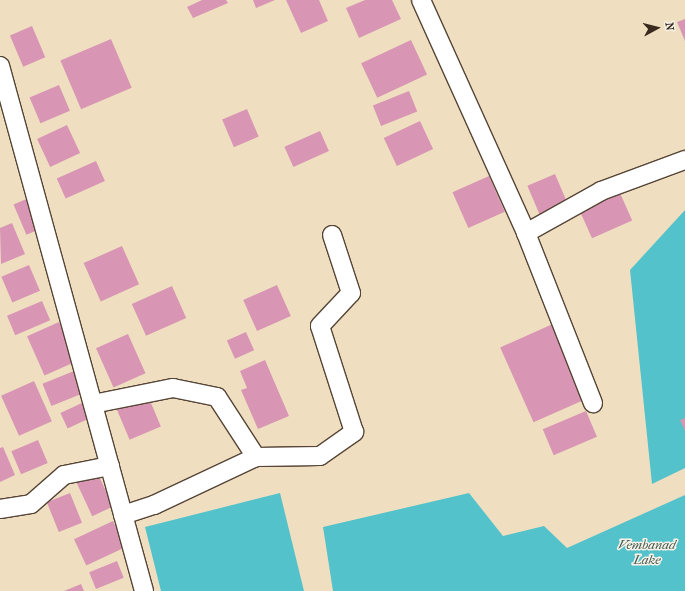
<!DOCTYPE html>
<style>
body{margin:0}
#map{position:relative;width:685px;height:591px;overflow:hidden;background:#efdfc0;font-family:"IM FELL French Canon",serif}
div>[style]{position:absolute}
.water>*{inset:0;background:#54c2ca}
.building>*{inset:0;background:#d896b4;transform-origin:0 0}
.roads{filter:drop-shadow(1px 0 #564536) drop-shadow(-1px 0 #564536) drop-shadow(0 1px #564536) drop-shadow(0 -1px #564536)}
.street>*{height:18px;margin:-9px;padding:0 9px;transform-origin:9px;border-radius:9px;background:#fff}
span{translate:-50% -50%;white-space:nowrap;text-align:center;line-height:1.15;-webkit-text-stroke:3px #f7f3e8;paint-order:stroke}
.water-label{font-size:13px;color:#425852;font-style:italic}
.north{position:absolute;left:637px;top:8px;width:40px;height:40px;-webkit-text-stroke:3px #f7f3e8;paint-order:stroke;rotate:83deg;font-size:11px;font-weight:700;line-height:16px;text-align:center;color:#3b2a1e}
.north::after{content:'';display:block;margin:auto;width:14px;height:18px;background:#3b2a1e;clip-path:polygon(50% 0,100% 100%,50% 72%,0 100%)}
</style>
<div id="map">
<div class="water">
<i style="clip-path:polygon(685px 210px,685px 468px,652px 484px,630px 270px)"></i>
<i style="clip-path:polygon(280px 493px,304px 591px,161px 591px,145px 527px)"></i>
<i style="clip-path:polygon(469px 493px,503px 536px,544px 526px,567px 548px,685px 495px,685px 591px,333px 591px,323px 527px)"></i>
</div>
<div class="building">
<i style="clip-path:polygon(202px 0,226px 0,228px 3px,193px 18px,187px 7px)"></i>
<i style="clip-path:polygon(253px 0,275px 0,256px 8px)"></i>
<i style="clip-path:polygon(286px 0,319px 0,328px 21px,301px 33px)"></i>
<i style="clip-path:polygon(365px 0,392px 0,401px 19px,359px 38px,346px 8px)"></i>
<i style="clip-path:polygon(685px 19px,685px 41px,677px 22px)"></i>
<i style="left:32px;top:26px;width:34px;height:24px;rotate:67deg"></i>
<i style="left:111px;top:39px;width:53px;height:55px;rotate:67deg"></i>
<i style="left:411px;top:40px;width:38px;height:55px;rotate:65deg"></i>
<i style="left:59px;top:85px;width:28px;height:32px;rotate:67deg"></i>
<i style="left:409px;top:91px;width:22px;height:39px;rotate:68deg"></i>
<i style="left:247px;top:109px;width:30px;height:27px;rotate:67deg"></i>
<i style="left:420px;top:121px;width:31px;height:40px;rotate:65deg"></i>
<i style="left:67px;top:125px;width:31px;height:33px;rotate:65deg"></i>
<i style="left:320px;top:131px;width:22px;height:39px;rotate:66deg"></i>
<i style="left:96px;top:161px;width:22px;height:43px;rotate:66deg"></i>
<i style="left:555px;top:174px;width:34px;height:30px;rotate:67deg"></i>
<i style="left:489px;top:176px;width:39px;height:40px;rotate:66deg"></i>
<i style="left:620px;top:193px;width:30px;height:44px;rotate:66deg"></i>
<i style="left:31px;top:197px;width:33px;height:19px;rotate:67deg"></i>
<i style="clip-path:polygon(12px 223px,25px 254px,1px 264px,0 228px)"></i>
<i style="left:122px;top:246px;width:42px;height:42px;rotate:66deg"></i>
<i style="left:29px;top:265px;width:28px;height:30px;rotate:67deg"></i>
<i style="left:277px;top:285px;width:34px;height:37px;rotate:66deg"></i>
<i style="left:172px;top:286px;width:35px;height:44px;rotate:66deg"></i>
<i style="left:42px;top:301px;width:21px;height:38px;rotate:67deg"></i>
<i style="left:59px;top:322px;width:43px;height:35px;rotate:66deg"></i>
<i style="left:555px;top:323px;width:82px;height:60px;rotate:66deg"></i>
<i style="left:246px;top:332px;width:20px;height:21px;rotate:66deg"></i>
<i style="left:128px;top:334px;width:43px;height:35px;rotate:66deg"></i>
<i style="clip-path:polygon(265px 360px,289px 416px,258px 429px,241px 390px,247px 388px,240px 371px)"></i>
<i style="left:74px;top:371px;width:24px;height:34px;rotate:68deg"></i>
<i style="left:34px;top:381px;width:44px;height:36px;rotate:66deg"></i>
<i style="left:148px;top:396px;width:33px;height:34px;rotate:67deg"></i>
<i style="left:84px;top:402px;width:17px;height:26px;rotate:65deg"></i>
<i style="left:586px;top:411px;width:28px;height:47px;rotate:67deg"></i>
<i style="clip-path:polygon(685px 418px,685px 431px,680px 420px)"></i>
<i style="left:38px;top:440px;width:25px;height:29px;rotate:67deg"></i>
<i style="clip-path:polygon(3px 447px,15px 475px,0 482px,0 448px)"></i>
<i style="left:97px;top:472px;width:38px;height:23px;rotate:65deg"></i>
<i style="left:70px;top:493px;width:32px;height:25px;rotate:68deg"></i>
<i style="left:113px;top:521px;width:29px;height:43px;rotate:65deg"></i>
<i style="left:117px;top:561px;width:18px;height:30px;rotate:68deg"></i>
<i style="clip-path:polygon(81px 584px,84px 591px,64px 591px)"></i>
</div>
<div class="roads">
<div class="street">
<i style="left:421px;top:0;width:256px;rotate:65.7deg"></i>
<i style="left:526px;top:233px;width:183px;rotate:68.5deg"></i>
<i style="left:0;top:66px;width:544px;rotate:74.66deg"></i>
<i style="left:526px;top:233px;width:86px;rotate:-29.2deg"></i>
<i style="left:601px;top:191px;width:90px;rotate:-20.3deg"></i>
<i style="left:93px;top:404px;width:82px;rotate:-11.3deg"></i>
<i style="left:173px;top:388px;width:45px;rotate:11.6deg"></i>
<i style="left:217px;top:397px;width:72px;rotate:57deg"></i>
<i style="left:0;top:509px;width:31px;rotate:-9deg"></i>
<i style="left:31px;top:504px;width:44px;rotate:-41.3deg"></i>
<i style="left:64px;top:475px;width:47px;rotate:-11.1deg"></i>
<i style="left:123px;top:515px;width:33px;rotate:-18deg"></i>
<i style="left:154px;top:505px;width:113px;rotate:-25.2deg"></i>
<i style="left:256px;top:457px;width:64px;rotate:-0.9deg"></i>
<i style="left:320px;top:456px;width:42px;rotate:-35.2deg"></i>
<i style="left:354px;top:432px;width:111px;rotate:-107.8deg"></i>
<i style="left:320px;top:326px;width:45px;rotate:-46.8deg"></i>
<i style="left:351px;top:293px;width:61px;rotate:-108.1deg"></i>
</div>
</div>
<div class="water-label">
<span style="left:647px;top:553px">Vembanad<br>Lake</span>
</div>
<div class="north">N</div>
</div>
